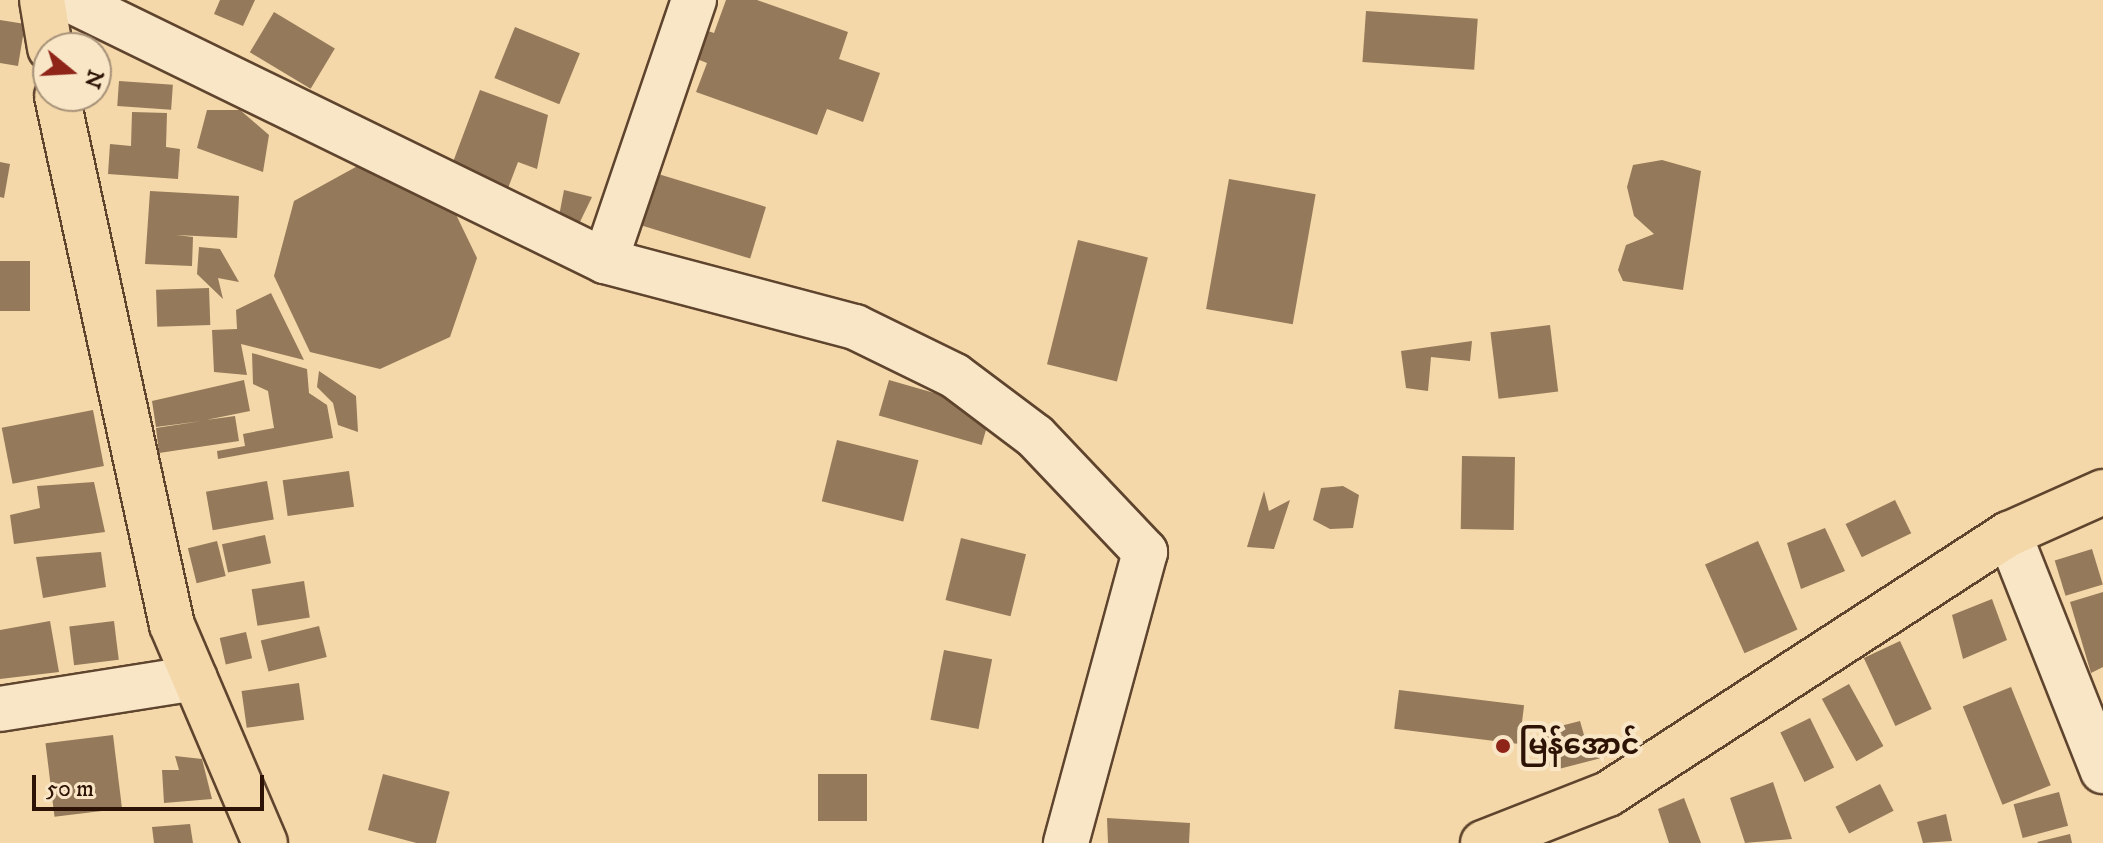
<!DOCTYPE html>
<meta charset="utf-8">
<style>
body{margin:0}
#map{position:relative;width:2103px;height:843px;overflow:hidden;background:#f4d8a9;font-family:"IM FELL DW Pica","Noto Sans Myanmar",serif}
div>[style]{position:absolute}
.building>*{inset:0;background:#94795a;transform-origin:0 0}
.roads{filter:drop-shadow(2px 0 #5f442e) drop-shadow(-2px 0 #5f442e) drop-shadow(0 2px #5f442e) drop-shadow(0 -2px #5f442e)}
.minor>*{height:44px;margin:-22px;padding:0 22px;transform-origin:22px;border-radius:22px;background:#f8e6c7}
.major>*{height:44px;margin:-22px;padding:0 22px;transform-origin:22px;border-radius:22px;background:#f4d8a9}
.dots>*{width:22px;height:22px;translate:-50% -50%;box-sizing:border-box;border:4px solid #f8e6c7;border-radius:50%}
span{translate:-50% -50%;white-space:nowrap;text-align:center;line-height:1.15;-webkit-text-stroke:8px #f8e6c7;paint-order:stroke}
.poi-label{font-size:28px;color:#2d1305;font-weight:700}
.left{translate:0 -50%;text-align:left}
.north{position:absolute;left:32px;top:32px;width:80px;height:80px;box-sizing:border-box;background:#f8e6c7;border:2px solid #a79279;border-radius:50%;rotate:108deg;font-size:22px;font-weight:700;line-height:32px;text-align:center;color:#2d1305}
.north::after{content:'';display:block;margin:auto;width:28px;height:36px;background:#8f2418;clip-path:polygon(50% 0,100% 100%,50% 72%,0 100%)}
.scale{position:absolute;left:32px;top:775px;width:232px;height:36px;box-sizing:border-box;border:4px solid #2d1305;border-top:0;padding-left:10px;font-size:24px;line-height:28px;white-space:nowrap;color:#2d1305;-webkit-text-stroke:6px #f8e6c7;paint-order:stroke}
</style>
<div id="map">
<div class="building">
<i style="clip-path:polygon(220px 0,255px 0,243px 26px,214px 14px)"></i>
<i style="clip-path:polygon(726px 0,757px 0,848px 32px,839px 59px,880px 73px,863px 122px,827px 109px,817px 135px,696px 92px,707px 63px,692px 57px,702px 29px,714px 33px)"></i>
<i style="left:1366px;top:11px;width:112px;height:51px;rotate:4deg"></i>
<i style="left:274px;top:12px;width:71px;height:47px;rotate:31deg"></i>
<i style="clip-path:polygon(0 20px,25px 24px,18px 66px,0 63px)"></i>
<i style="left:515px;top:27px;width:70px;height:55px;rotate:22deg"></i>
<i style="left:119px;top:81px;width:54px;height:25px;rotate:4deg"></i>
<i style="clip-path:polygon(480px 90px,548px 115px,537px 169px,518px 162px,507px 191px,450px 170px)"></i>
<i style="clip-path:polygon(207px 110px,240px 110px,269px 135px,263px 172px,197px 148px)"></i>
<i style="clip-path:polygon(132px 112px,167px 113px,166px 147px,180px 149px,178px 179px,108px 174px,110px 144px,131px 146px)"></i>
<i style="clip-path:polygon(1662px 160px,1701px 171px,1683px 290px,1623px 281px,1618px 270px,1626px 245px,1654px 234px,1634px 216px,1627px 187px,1633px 165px)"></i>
<i style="clip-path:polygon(0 162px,10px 164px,4px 198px,0 197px)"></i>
<i style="clip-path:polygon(363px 163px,447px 196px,477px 258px,450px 337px,380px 369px,310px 352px,274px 276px,294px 201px)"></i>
<i style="left:655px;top:173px;width:116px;height:54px;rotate:17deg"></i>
<i style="left:1229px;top:179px;width:88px;height:132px;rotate:10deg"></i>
<i style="clip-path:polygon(564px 190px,592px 197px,578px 226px,559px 216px)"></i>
<i style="clip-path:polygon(150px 191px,239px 196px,237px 238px,176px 235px,193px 237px,192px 266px,145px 264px)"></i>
<i style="left:1078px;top:240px;width:72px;height:128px;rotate:14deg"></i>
<i style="clip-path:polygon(199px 247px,220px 249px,239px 282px,218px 278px,223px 299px,197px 274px)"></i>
<i style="left:0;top:261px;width:30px;height:50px"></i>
<i style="left:209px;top:288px;width:37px;height:53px;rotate:88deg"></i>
<i style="clip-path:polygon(271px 293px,304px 360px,241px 344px,247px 375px,214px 372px,212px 330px,237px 329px,236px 310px)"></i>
<i style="left:1550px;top:325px;width:67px;height:60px;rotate:83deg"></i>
<i style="clip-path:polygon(1472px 341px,1470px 361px,1431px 357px,1428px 391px,1406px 388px,1401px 351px)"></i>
<i style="clip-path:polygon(252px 353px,307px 369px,309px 393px,327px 405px,333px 438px,218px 459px,217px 451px,245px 446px,243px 434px,274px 428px,268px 391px,253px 384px)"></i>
<i style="clip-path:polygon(319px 371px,356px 396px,358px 432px,338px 425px,333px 403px,317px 387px)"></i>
<i style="clip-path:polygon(244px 380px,250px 411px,206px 420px,235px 416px,239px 441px,159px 453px,156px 428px,202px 421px,156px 427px,152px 401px)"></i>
<i style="left:889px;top:380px;width:107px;height:37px;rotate:16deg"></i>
<i style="left:93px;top:410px;width:57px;height:93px;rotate:79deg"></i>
<i style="left:837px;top:440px;width:84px;height:63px;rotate:14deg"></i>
<i style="left:1462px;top:456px;width:53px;height:73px;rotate:1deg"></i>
<i style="left:349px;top:471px;width:36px;height:67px;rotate:82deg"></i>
<i style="left:267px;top:481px;width:39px;height:62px;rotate:80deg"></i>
<i style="clip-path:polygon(94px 482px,105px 532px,14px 544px,10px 515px,40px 508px,37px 486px)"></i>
<i style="clip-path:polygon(1343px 486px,1359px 495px,1353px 528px,1330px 529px,1313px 520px,1321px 488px)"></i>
<i style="clip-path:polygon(1264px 491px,1269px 511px,1290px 500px,1274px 549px,1247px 547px)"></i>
<i style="left:1895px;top:500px;width:37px;height:55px;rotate:64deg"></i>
<i style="clip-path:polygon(1825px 528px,1845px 571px,1801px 589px,1787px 543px)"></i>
<i style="left:265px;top:535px;width:29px;height:44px;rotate:78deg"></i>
<i style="left:961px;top:538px;width:67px;height:64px;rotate:14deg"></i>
<i style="left:217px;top:541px;width:36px;height:30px;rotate:76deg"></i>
<i style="left:1758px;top:541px;width:97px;height:58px;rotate:66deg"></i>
<i style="left:2092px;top:549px;width:37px;height:39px;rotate:73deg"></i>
<i style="clip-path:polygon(101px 552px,106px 587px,43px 598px,36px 557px)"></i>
<i style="left:304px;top:581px;width:37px;height:53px;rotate:81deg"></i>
<i style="clip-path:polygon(2103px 592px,2103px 667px,2091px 673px,2070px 602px)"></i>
<i style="clip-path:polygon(1992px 599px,2007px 640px,1963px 659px,1952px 615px)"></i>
<i style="clip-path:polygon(50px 621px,59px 672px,0 679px,0 630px)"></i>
<i style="left:114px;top:621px;width:39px;height:45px;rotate:83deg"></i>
<i style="left:319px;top:626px;width:32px;height:60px;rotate:76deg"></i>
<i style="left:246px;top:632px;width:27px;height:27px;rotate:77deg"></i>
<i style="left:1900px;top:641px;width:75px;height:40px;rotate:65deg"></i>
<i style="left:944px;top:650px;width:49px;height:71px;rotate:11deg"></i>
<i style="left:299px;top:683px;width:37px;height:58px;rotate:82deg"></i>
<i style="left:1849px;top:684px;width:71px;height:31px;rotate:61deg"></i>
<i style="left:2011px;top:687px;width:106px;height:52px;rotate:68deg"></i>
<i style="left:1399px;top:690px;width:126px;height:39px;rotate:7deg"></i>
<i style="left:1810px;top:718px;width:55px;height:33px;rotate:64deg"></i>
<i style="clip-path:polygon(1580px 721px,1586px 742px,1606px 743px,1609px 756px,1551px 771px,1541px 731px)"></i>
<i style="left:113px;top:735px;width:74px;height:68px;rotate:83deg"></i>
<i style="clip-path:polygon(175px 756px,202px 759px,212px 799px,164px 803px,162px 770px,179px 770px)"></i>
<i style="left:383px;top:774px;width:69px;height:58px;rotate:15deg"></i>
<i style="left:818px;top:774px;width:49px;height:47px"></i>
<i style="clip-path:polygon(1773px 782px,1792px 839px,1745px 843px,1730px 798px)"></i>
<i style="left:1880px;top:784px;width:30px;height:50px;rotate:63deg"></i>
<i style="left:2059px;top:792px;width:35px;height:47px;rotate:75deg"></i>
<i style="clip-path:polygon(1684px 798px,1701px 843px,1669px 843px,1658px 809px)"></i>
<i style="clip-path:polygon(1946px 814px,1952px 841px,1923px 843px,1917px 822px)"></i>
<i style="clip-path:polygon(1107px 818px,1190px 823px,1189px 843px,1108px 843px)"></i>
<i style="clip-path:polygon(190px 824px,193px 843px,154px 843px,152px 827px)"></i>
<i style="clip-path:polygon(2070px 834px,2072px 843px,2038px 843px,2037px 842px)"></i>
</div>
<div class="roads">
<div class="minor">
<i style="left:70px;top:0;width:595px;rotate:26.01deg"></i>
<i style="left:694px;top:0;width:276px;rotate:108.8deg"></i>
<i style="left:605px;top:261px;width:259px;rotate:14.8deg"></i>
<i style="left:855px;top:327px;width:111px;rotate:26.1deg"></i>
<i style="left:955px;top:376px;width:100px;rotate:36.9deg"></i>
<i style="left:1035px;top:436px;width:160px;rotate:46.5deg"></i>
<i style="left:1145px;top:552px;width:302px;rotate:105.2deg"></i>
<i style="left:2009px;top:534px;width:255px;rotate:68.4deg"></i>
<i style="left:0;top:709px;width:197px;rotate:-9deg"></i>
</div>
<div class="major">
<i style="left:42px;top:0;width:49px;rotate:80.5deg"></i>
<i style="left:57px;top:96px;width:541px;rotate:77.74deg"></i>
<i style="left:172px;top:625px;width:237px;rotate:66.9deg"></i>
<i style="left:1483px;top:843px;width:134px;rotate:-21.4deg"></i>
<i style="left:1608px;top:794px;width:478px;rotate:-33deg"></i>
<i style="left:2009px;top:534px;width:103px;rotate:-24.1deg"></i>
</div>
</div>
<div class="dots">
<i style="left:1503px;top:746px;background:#8f2418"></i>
</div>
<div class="poi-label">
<span class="left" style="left:1519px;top:746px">မြန်အောင်</span>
</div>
<div class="north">N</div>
<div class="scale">50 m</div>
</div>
